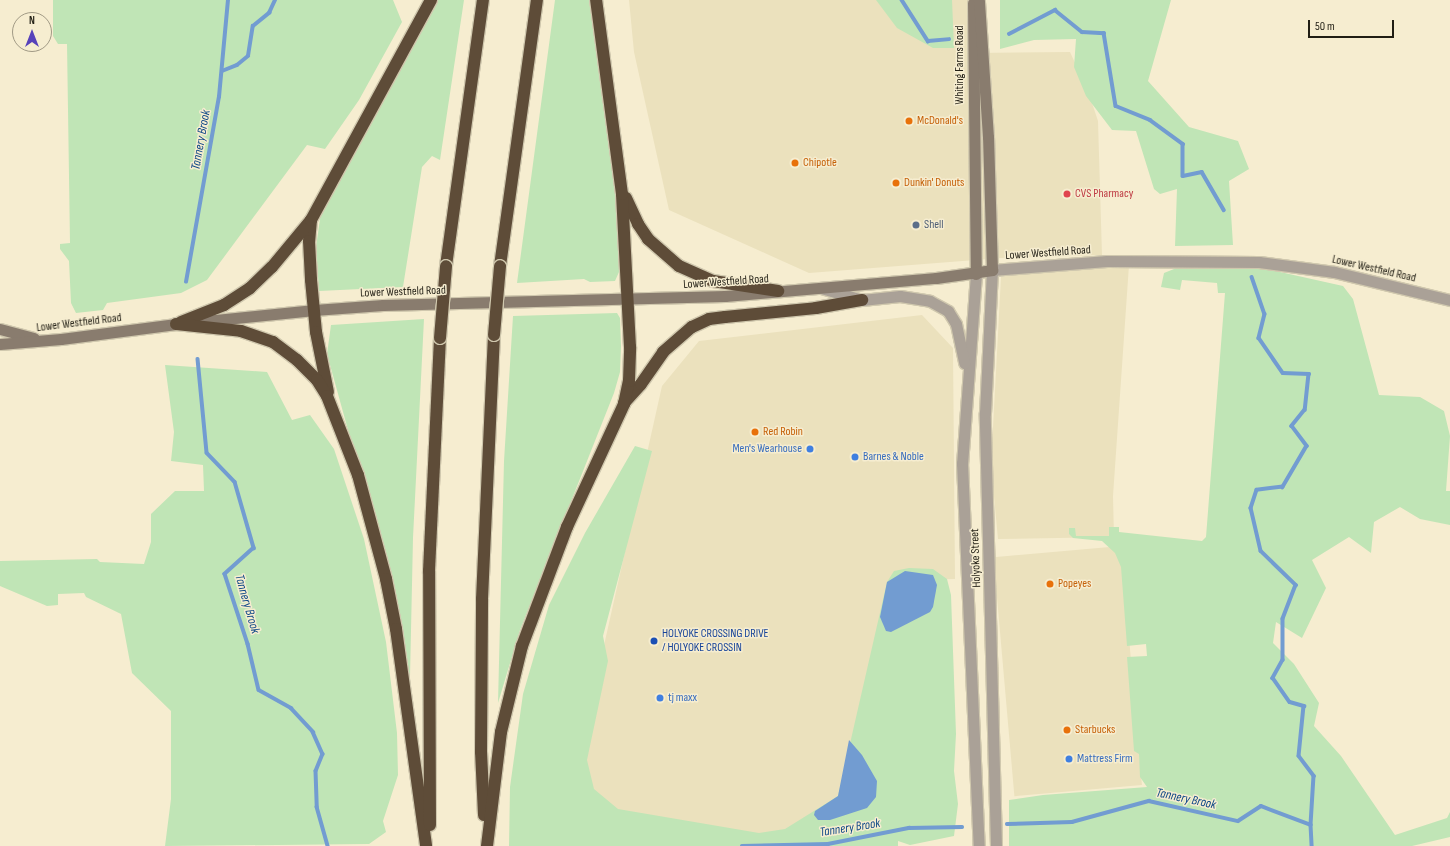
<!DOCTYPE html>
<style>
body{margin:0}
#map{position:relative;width:1450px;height:846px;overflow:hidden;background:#f6edd0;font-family:"Sofia Sans Condensed",sans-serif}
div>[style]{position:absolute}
.built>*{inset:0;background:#ebe1bd;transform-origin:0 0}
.green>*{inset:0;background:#c0e5b6}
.water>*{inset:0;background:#729cd1}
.stream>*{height:3.5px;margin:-1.75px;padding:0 1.75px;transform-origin:1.75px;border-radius:1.75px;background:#729cd1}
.roads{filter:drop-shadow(1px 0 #d0c8ae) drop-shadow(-1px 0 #d0c8ae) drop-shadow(0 1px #d0c8ae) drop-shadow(0 -1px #d0c8ae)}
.tertiary>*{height:11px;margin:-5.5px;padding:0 5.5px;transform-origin:5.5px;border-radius:5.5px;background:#aaa197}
.secondary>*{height:11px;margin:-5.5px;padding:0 5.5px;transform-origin:5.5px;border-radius:5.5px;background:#897c6e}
.motorway>*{height:12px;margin:-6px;padding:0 6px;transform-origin:6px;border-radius:6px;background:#5e4c38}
.bridges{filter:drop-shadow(1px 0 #d0c8ae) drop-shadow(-1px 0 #d0c8ae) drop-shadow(0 1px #d0c8ae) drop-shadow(0 -1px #d0c8ae)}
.motorway-bridge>*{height:12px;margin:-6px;padding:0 6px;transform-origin:6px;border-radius:6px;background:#5e4c38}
.dots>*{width:11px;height:11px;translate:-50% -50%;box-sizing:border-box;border:2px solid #f6edd0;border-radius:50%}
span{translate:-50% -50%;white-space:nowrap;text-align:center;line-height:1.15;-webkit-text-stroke:3px #f6edd0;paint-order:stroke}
.street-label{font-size:12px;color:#211e14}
.food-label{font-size:12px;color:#c56008}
.left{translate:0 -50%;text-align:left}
.health-label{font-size:12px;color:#be3a42}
.service-label{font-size:12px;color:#4e5e75}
.shop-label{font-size:12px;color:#366cbe}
.right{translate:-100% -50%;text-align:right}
.transit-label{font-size:12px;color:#164399}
.water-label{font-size:13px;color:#0b4686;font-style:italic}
.north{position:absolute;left:12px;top:12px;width:40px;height:40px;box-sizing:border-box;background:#f6edd0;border:1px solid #a19a85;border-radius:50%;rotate:0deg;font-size:11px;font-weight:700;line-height:16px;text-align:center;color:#211e14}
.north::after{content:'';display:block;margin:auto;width:14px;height:18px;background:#5742ba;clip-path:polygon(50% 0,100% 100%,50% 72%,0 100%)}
.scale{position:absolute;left:1308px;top:20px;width:86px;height:18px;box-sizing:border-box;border:2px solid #211e14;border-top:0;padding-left:5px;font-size:12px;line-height:14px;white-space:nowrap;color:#211e14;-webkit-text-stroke:3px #f6edd0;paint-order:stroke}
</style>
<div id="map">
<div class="built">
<i style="clip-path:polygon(629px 0,969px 0,971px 53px,1070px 52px,1088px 91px,1098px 121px,1102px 255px,1001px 258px,809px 273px,669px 210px,634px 52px)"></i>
<i style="clip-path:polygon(1129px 265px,1113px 496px,1114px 537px,998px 539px,991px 465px,1001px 277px,1054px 268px)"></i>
<i style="clip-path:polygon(922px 315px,953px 348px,955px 579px,900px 580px,849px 804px,768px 841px,569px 802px,662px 386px,699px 341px)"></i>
<i style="left:1121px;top:546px;width:240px;height:128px;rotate:85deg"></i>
</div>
<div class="green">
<i style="clip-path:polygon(53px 0,393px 0,402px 22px,359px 100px,325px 149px,307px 145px,207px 280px,181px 293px,107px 303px,103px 310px,76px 313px,71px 303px,69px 261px,60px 249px,60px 244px,70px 243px,67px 44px,58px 44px,53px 36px)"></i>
<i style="clip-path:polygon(437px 0,464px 0,440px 160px,432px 156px,422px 167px,403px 287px,319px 291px,316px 247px,321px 212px)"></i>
<i style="clip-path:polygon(555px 0,589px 0,618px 208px,621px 251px,619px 272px,615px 281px,590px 282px,584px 279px,517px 283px)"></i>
<i style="clip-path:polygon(876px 0,952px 0,954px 48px,933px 48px,897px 28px)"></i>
<i style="clip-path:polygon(1000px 0,1171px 0,1148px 81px,1189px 127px,1238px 141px,1249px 169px,1229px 181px,1233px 245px,1175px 246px,1177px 189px,1160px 194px,1154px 189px,1136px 131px,1112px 130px,1086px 96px,1074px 67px,1076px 39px,1034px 40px,1000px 49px)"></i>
<i style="clip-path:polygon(1179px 267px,1262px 268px,1343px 286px,1353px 299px,1379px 395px,1420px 397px,1444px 411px,1450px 436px,1446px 491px,1450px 491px,1450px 525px,1420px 519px,1400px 507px,1374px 522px,1371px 553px,1349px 537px,1312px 560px,1326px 588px,1302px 638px,1276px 622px,1273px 643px,1294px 664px,1319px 703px,1314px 726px,1341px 756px,1395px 835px,1447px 818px,1450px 812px,1450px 837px,1412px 846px,1009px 846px,1009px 800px,1043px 795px,1147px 787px,1140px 777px,1139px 754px,1134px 751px,1127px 657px,1147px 656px,1146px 644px,1127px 646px,1121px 567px,1115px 553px,1102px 541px,1073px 538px,1069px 534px,1069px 528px,1075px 528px,1076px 536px,1109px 536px,1109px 527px,1119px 527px,1119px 532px,1202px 541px,1206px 537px,1225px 293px,1218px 293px,1217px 283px,1182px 280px,1180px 290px,1161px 287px,1164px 273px)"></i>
<i style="clip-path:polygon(617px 313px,620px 318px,621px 346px,620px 372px,614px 393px,520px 630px,498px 703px,504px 461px,513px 316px)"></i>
<i style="clip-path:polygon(424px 319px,413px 538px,410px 677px,398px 611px,327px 354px,331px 325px)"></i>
<i style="clip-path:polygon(165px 365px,267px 372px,292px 420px,310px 415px,334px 449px,364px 539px,386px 642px,397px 733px,398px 775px,383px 821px,386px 832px,369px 844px,165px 846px,171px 799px,171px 711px,132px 673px,121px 614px,86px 597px,84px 593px,58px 594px,58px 605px,47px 606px,0 586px,0 561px,97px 559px,100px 562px,144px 564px,151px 542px,151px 514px,175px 491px,204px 491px,203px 465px,171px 461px,174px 432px)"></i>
<i style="clip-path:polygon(635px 446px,652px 451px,603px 636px,608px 661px,587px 760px,594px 789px,618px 809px,759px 833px,785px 829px,838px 796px,887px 582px,894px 571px,909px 568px,933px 569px,947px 579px,951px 595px,956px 734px,954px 771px,958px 804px,954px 836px,910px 845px,898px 841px,898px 846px,509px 846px,510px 787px,523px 694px,549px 605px,585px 533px)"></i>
</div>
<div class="water">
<i style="clip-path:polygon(905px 571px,933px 575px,937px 585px,933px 607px,930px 612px,891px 632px,886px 631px,880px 617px,887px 582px)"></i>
<i style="clip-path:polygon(849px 740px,862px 755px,877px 781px,876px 797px,867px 808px,830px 820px,818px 820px,814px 815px,815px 811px,838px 796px)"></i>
</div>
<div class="stream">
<i style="left:902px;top:0;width:49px;rotate:57.6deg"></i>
<i style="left:928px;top:41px;width:21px;rotate:-5deg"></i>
<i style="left:1009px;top:34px;width:52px;rotate:-27.6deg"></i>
<i style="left:1055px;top:10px;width:35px;rotate:39deg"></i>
<i style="left:1082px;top:32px;width:22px;rotate:3deg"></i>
<i style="left:1104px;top:33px;width:74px;rotate:80.7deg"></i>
<i style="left:1116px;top:106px;width:37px;rotate:22deg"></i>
<i style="left:1150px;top:120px;width:41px;rotate:36deg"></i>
<i style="left:1183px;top:144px;width:32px;rotate:90deg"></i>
<i style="left:1183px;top:176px;width:19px;rotate:-12deg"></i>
<i style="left:1202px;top:172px;width:44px;rotate:59.9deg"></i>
<i style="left:222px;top:71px;width:16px;rotate:-22deg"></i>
<i style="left:237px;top:65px;width:14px;rotate:-39deg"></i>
<i style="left:248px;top:56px;width:30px;rotate:-81deg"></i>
<i style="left:253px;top:26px;width:21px;rotate:-39deg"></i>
<i style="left:269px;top:13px;width:14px;rotate:-65deg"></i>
<i style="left:1252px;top:277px;width:39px;rotate:71deg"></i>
<i style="left:1265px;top:314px;width:25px;rotate:104deg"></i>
<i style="left:1259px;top:338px;width:42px;rotate:55.6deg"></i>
<i style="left:1283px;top:373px;width:26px;rotate:2deg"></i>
<i style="left:1309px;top:374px;width:36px;rotate:96deg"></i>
<i style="left:1305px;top:410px;width:21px;rotate:129deg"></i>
<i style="left:1292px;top:426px;width:25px;rotate:53deg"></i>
<i style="left:1307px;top:446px;width:48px;rotate:120.3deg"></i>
<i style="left:1283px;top:487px;width:26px;rotate:173deg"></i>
<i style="left:1257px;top:490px;width:19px;rotate:108deg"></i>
<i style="left:1251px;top:508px;width:44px;rotate:76.9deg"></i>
<i style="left:1261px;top:551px;width:49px;rotate:44.2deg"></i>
<i style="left:1296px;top:585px;width:36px;rotate:111deg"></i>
<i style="left:1283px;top:619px;width:41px;rotate:90deg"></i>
<i style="left:1283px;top:660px;width:21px;rotate:119deg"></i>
<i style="left:1273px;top:678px;width:29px;rotate:55deg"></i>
<i style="left:1290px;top:702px;width:15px;rotate:16deg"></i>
<i style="left:1304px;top:706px;width:50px;rotate:95.7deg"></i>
<i style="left:1299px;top:756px;width:25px;rotate:53deg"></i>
<i style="left:1314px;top:776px;width:49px;rotate:93.5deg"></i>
<i style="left:186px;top:282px;width:188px;rotate:-79.9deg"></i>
<i style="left:219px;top:97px;width:97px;rotate:-84.7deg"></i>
<i style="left:198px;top:359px;width:94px;rotate:84.5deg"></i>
<i style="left:207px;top:453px;width:40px;rotate:46deg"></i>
<i style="left:235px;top:482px;width:69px;rotate:73.9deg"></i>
<i style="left:254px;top:548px;width:39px;rotate:138deg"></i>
<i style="left:225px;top:574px;width:74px;rotate:71.8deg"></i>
<i style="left:248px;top:644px;width:47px;rotate:76.6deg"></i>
<i style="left:259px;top:690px;width:37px;rotate:29deg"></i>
<i style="left:291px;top:708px;width:33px;rotate:47deg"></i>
<i style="left:313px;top:732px;width:24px;rotate:66deg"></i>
<i style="left:323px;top:754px;width:18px;rotate:112deg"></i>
<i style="left:316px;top:771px;width:36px;rotate:88deg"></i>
<i style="left:317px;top:807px;width:41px;rotate:74.2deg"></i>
<i style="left:1007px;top:824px;width:65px;rotate:-1.8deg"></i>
<i style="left:1072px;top:822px;width:80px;rotate:-15.3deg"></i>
<i style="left:1149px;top:801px;width:91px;rotate:12.7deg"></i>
<i style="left:1238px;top:821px;width:27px;rotate:-33deg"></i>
<i style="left:1261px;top:806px;width:53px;rotate:20.8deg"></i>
<i style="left:1311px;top:825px;width:21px;rotate:87deg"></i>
<i style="left:742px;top:846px;width:86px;rotate:-1.3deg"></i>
<i style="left:828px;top:844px;width:83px;rotate:-11.2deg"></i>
<i style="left:909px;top:828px;width:53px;rotate:-1.1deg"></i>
</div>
<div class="roads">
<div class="tertiary">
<i style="left:976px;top:274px;width:190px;rotate:94.2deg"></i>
<i style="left:962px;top:463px;width:383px;rotate:87.5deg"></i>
<i style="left:821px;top:288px;width:43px;rotate:16.3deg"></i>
<i style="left:862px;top:300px;width:38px;rotate:-6deg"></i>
<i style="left:900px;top:296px;width:30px;rotate:9deg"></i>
<i style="left:930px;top:301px;width:21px;rotate:29deg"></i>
<i style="left:948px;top:311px;width:15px;rotate:58deg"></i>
<i style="left:956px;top:324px;width:40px;rotate:78deg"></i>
<i style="left:996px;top:846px;width:433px;rotate:-91.5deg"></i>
<i style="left:985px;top:413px;width:143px;rotate:-87.2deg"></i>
<i style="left:992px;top:270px;width:115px;rotate:-4.5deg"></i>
<i style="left:1107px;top:261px;width:152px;rotate:0.4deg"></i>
<i style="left:1259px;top:262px;width:76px;rotate:7.6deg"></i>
<i style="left:1334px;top:272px;width:119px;rotate:13.6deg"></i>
</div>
<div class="secondary">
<i style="left:973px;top:3px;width:271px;rotate:89.4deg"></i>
<i style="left:0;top:329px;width:35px;rotate:15deg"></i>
<i style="left:0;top:344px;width:61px;rotate:-4.7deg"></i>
<i style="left:61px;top:339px;width:116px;rotate:-7.4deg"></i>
<i style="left:176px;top:324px;width:139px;rotate:-5.8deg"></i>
<i style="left:314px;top:310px;width:69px;rotate:-4.1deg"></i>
<i style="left:383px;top:305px;width:342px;rotate:-1.5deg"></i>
<i style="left:725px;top:296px;width:212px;rotate:-4.9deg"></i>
<i style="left:936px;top:278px;width:57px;rotate:-8.1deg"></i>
<i style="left:992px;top:270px;width:133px;rotate:-91.7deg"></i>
<i style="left:988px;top:137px;width:137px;rotate:-93.8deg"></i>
</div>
<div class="motorway">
<i style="left:626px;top:198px;width:29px;rotate:65deg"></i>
<i style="left:638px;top:224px;width:18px;rotate:56deg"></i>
<i style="left:648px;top:239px;width:41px;rotate:41.1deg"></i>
<i style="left:679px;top:266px;width:37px;rotate:24deg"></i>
<i style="left:713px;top:281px;width:66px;rotate:8.7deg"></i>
<i style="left:311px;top:220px;width:21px;rotate:95deg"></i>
<i style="left:309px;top:241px;width:39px;rotate:87deg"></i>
<i style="left:311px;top:280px;width:52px;rotate:84.5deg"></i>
<i style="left:316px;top:332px;width:61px;rotate:78.7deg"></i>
<i style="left:446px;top:266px;width:269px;rotate:-82.1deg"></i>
<i style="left:500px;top:266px;width:269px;rotate:-82.1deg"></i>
<i style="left:181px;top:322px;width:46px;rotate:-21.6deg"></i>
<i style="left:224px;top:305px;width:31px;rotate:-33deg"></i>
<i style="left:250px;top:288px;width:30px;rotate:-44deg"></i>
<i style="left:272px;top:267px;width:61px;rotate:-50.3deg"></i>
<i style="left:311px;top:220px;width:251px;rotate:-61.4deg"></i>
<i style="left:176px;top:324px;width:65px;rotate:6.1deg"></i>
<i style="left:241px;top:331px;width:34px;rotate:19deg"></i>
<i style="left:273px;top:342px;width:30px;rotate:37deg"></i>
<i style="left:297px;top:360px;width:28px;rotate:45deg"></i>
<i style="left:317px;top:380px;width:19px;rotate:58deg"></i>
<i style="left:327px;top:396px;width:85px;rotate:68.6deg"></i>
<i style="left:358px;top:475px;width:108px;rotate:74.9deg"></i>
<i style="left:386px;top:579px;width:51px;rotate:78.7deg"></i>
<i style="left:396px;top:629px;width:219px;rotate:82.1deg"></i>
<i style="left:624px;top:403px;width:25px;rotate:-48deg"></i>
<i style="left:641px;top:384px;width:39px;rotate:-55deg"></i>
<i style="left:663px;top:352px;width:38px;rotate:-41deg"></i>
<i style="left:692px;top:327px;width:19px;rotate:-25deg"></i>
<i style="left:709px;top:319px;width:16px;rotate:-7deg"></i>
<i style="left:725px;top:317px;width:91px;rotate:-5.6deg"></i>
<i style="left:816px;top:308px;width:47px;rotate:-9.9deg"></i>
<i style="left:484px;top:815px;width:63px;rotate:-92.7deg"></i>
<i style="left:481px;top:752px;width:153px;rotate:-89.6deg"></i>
<i style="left:482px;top:599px;width:264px;rotate:-87.4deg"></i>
<i style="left:430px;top:825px;width:254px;rotate:-90.2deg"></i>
<i style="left:429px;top:571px;width:233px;rotate:-87.3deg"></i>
<i style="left:487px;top:846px;width:115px;rotate:-83deg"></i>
<i style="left:501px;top:732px;width:89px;rotate:-76.3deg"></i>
<i style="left:522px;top:646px;width:127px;rotate:-69.3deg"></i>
<i style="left:567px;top:527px;width:136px;rotate:-65.1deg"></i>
<i style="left:624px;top:404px;width:24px;rotate:-78deg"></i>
<i style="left:629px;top:381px;width:34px;rotate:-88deg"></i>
<i style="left:630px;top:347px;width:153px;rotate:-93deg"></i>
<i style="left:622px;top:194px;width:196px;rotate:-97.6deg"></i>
</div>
</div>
<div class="bridges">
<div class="motorway-bridge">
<i style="left:494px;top:335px;width:69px;rotate:-85deg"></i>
<i style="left:440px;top:338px;width:72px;rotate:-85.2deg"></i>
</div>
</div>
<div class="dots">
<i style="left:909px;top:121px;background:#e8710a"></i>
<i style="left:795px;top:163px;background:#e8710a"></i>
<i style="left:896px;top:183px;background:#e8710a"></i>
<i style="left:1067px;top:194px;background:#e0444e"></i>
<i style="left:916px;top:225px;background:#5c6f8a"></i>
<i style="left:755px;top:432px;background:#e8710a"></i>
<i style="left:810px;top:449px;background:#3f7fe0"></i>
<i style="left:855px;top:457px;background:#3f7fe0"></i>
<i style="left:1050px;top:584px;background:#e8710a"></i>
<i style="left:654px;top:641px;background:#1a4fb4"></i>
<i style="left:660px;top:698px;background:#3f7fe0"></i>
<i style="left:1067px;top:730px;background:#e8710a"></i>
<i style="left:1069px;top:759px;background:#3f7fe0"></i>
</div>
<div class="street-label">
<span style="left:960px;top:65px;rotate:-90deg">Whiting Farms Road</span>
<span style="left:1048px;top:253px;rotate:-4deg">Lower Westfield Road</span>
<span style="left:1374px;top:269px;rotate:13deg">Lower Westfield Road</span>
<span style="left:726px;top:282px;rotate:-4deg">Lower Westfield Road</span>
<span style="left:403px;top:292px;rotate:-2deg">Lower Westfield Road</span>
<span style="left:79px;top:323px;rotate:-7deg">Lower Westfield Road</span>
<span style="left:976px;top:558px;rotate:-92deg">Holyoke Street</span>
</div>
<div class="food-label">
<span class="left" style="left:917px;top:121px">McDonald's</span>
<span class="left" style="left:803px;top:163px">Chipotle</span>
<span class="left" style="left:904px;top:183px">Dunkin' Donuts</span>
<span class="left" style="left:763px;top:432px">Red Robin</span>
<span class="left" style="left:1058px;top:584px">Popeyes</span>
<span class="left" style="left:1075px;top:730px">Starbucks</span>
</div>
<div class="health-label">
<span class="left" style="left:1075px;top:194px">CVS Pharmacy</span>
</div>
<div class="service-label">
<span class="left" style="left:924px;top:225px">Shell</span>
</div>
<div class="shop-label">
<span class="right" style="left:802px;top:449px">Men's Wearhouse</span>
<span class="left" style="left:863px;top:457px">Barnes &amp; Noble</span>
<span class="left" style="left:668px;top:698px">tj maxx</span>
<span class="left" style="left:1077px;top:759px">Mattress Firm</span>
</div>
<div class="transit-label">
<span class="left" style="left:662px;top:641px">HOLYOKE CROSSING DRIVE<br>/ HOLYOKE CROSSIN</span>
</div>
<div class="water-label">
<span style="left:201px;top:140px;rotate:-80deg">Tannery Brook</span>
<span style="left:247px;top:604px;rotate:74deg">Tannery Brook</span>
<span style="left:1186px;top:799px;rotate:12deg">Tannery Brook</span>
<span style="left:850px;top:828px;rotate:-9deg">Tannery Brook</span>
</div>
<div class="north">N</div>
<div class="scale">50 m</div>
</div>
